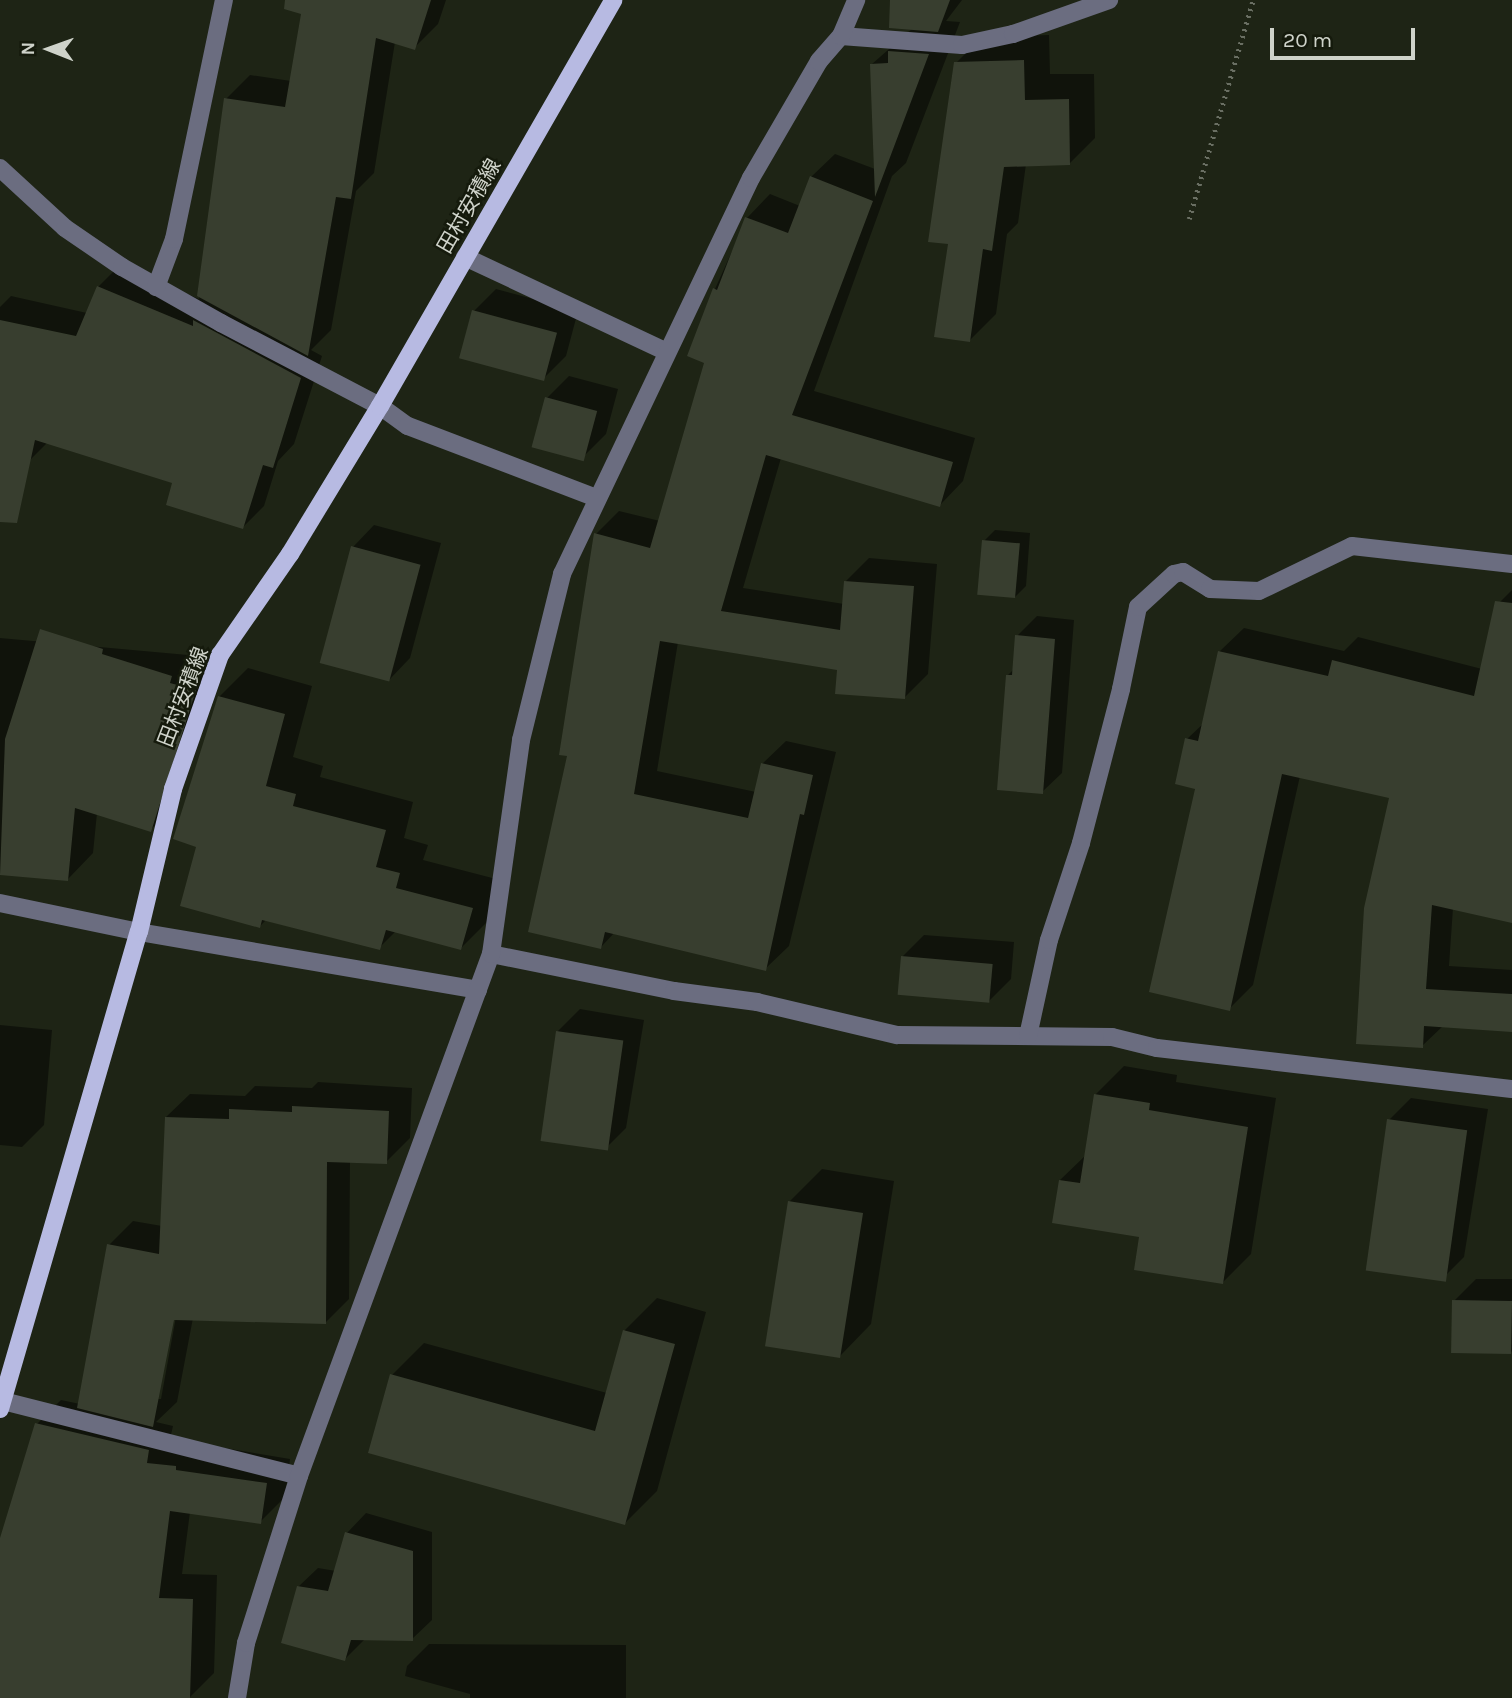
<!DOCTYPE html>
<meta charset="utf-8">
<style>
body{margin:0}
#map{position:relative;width:1512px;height:1698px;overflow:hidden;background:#1e2415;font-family:Karla,"Noto Sans JP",sans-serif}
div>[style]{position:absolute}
.shadow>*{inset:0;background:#0007}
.building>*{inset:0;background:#383e2f;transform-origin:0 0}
.path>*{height:4.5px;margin-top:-2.25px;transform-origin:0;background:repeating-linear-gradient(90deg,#6a6f63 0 2px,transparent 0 7px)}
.minor>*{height:18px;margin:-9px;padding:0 9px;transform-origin:9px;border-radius:9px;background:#6b6d80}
.major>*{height:18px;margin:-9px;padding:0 9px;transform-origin:9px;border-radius:9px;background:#b7bae2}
span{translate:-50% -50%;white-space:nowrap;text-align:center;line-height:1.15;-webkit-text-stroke:5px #151a0c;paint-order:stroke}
.street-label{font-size:21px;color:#cfd3ca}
.north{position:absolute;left:14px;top:14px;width:70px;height:70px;-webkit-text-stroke:5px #151a0c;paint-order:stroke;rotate:271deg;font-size:19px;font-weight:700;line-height:28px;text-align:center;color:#cfd3ca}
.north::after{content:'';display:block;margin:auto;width:24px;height:32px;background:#cfd3ca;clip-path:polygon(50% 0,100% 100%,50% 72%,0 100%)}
.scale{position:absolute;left:1270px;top:28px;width:145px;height:32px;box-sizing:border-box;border:4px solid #cfd3ca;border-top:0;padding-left:9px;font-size:21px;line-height:24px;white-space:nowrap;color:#cfd3ca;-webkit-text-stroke:5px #151a0c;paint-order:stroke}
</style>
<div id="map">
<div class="shadow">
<i style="clip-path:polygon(293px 0,446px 0,438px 24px,414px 48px,395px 42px,374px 173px,356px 191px,331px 330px,311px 350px,322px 356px,294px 444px,278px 461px,264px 506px,242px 528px,175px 482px,48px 442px,30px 460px,0 453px,0 307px,11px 296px,87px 313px,98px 287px,120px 265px,199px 299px,226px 99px,250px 75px,291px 81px,306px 4px)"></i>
<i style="clip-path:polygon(892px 0,962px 0,946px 21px,960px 22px,906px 163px,892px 176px,814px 391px,975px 438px,963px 481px,940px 505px,781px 458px,743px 588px,844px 604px,846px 581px,869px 558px,937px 564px,928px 674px,904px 698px,839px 669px,678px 642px,657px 771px,756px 792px,762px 764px,786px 741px,836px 752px,789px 946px,765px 969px,615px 932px,601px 947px,569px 755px,596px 534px,619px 511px,660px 521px,706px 362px,715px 289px,747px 218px,770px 194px,800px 206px,811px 177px,835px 154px,875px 169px,872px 64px,913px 28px)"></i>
<i style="clip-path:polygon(1049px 35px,1050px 74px,1094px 74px,1095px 138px,1069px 164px,1026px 164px,1018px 223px,1007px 234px,996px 314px,970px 340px,950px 243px,956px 63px,982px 37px)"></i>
<i style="clip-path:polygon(496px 289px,578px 311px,566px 356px,544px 378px,474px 311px)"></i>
<i style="clip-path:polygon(569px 376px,618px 389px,606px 434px,584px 456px,547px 398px)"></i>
<i style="clip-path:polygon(374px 525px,441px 543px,410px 658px,389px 680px,353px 547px)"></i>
<i style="clip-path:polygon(995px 530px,1030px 533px,1026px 586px,1015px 597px,984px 541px)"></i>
<i style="clip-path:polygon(1512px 590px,1512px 922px,1453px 908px,1449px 966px,1512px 970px,1512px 1030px,1443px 1026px,1422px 1046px,1391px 797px,1300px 776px,1253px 985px,1229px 1009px,1187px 739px,1205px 722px,1220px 651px,1244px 628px,1344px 651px,1358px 637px,1482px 669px,1496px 606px)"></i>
<i style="clip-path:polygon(1037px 616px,1074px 620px,1062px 773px,1042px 792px,1008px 675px,1014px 669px,1017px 636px)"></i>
<i style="clip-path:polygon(0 638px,188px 655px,220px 664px,176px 805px,150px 830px,97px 813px,93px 853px,68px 879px,0 873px)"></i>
<i style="clip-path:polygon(248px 668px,312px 686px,293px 757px,323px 766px,320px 777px,413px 802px,404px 838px,428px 845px,423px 860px,500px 880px,489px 920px,461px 948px,396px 931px,379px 948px,267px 919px,260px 926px,198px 846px,219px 697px)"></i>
<i style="clip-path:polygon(924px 935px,1014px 942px,1011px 979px,989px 1001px,902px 957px)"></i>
<i style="clip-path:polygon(580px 1009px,644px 1020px,626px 1128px,604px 1150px,558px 1031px)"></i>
<i style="clip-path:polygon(0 1025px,52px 1030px,44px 1125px,22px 1147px,0 1145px)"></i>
<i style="clip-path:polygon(1124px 1066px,1177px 1075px,1176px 1082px,1276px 1098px,1251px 1254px,1222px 1283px,1141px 1236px,1060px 1180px,1087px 1154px,1096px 1094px)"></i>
<i style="clip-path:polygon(evenodd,318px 1082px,412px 1088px,410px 1138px,386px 1162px,350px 1161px,349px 1299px,325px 1323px,193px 1318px,177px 1402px,156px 1422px,173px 1426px,170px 1439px,290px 1459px,285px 1497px,260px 1522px,190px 1512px,182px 1574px,217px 1575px,214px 1673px,190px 1697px,0 1698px,0 1543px,37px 1424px,61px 1400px,80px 1404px,109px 1245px,133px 1221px,162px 1226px,166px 1117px,190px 1094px,245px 1096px,255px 1086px,312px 1088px,318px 1082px,174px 1311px,177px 1311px,161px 1399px,157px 1399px,174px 1311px)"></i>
<i style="clip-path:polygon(1411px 1098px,1488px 1109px,1464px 1257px,1442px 1279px,1389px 1120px)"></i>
<i style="clip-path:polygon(822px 1169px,894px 1181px,871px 1324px,839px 1357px,790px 1201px)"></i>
<i style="clip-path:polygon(1476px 1279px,1512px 1279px,1512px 1352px,1454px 1301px)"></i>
<i style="clip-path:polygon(657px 1298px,706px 1312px,657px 1491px,625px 1523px,392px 1375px,424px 1343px,607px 1393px,625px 1330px)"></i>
<i style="clip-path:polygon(366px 1513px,432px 1532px,432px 1620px,412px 1639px,364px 1640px,345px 1659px,298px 1587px,318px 1568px,336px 1571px,347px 1533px)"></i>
<i style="clip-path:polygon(429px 1644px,626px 1645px,626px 1698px,470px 1698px,470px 1694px,405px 1676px,407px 1666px)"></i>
</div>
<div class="building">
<i style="clip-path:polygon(285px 0,431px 0,415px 50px,376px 38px,351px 199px,336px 197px,308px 356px,197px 296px,224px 98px,285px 107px,301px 14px,284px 9px)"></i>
<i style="clip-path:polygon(890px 0,950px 0,938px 32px,889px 28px)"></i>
<i style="clip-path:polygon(888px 51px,929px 54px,875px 197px,870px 64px,888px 63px)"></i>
<i style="clip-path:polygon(1024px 60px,1025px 100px,1069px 99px,1070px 165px,1004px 167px,992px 251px,983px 249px,970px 342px,934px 337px,948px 244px,928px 242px,954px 62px)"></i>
<i style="clip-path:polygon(810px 176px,873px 201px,792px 415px,953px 462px,940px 507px,766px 455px,721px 611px,840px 630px,844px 581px,914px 586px,905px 699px,835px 694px,837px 670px,660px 641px,634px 794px,748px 818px,761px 763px,813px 775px,804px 815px,800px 814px,766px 971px,605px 932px,601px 949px,528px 932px,567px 756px,559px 755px,594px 533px,650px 548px,704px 363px,687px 356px,713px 288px,717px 290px,745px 217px,788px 233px)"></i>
<i style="clip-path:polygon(97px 286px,193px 326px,193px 320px,301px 378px,273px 468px,263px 465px,243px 529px,166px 505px,172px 483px,35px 440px,17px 523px,0 522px,0 320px,76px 336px)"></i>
<i style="left:472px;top:310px;width:88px;height:50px;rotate:15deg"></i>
<i style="left:545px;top:397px;width:54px;height:52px;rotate:15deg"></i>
<i style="left:982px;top:540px;width:38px;height:55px;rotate:5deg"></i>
<i style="left:351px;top:546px;width:72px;height:121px;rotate:15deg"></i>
<i style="clip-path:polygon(1495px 601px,1512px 603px,1512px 923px,1432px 905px,1426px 989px,1512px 994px,1512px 1032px,1424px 1026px,1423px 1048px,1356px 1044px,1364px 908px,1389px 798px,1282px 774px,1230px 1011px,1149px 992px,1195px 789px,1175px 784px,1185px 738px,1198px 741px,1218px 651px,1328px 676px,1332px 660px,1474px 696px)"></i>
<i style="clip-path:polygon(40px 629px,103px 649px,102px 654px,172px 676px,170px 683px,196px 690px,151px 832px,75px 808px,68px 881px,0 875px,5px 739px)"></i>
<i style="clip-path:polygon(1015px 635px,1055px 639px,1043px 794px,997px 790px,1006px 675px,1012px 675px)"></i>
<i style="clip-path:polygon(218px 696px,285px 714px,266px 786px,296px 794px,293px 806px,386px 830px,376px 867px,400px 873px,396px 888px,473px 908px,461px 950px,386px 930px,380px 950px,262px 920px,260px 928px,180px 906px,196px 847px,173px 839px)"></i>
<i style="left:901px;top:956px;width:92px;height:39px;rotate:5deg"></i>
<i style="left:556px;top:1031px;width:68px;height:111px;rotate:8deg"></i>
<i style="clip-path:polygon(1094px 1094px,1150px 1103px,1149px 1110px,1248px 1127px,1223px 1284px,1134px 1270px,1139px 1237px,1052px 1223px,1059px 1180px,1080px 1183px)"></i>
<i style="clip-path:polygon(292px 1106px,389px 1111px,387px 1164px,327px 1162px,326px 1324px,174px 1320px,153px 1427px,77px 1408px,107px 1244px,159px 1254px,165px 1117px,229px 1119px,229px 1109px,292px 1112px)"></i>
<i style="left:1387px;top:1119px;width:81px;height:153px;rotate:8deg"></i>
<i style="left:788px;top:1201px;width:76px;height:147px;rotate:9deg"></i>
<i style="left:1452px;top:1300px;width:60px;height:53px;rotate:1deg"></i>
<i style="clip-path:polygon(623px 1330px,675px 1344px,625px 1525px,368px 1453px,390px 1374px,595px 1431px)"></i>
<i style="clip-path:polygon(35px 1423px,149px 1450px,147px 1463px,176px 1466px,176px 1470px,267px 1483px,261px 1524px,170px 1511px,159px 1598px,193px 1599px,190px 1698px,0 1698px,0 1538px)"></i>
<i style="clip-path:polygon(345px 1532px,413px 1551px,413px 1641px,351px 1640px,345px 1661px,281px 1643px,297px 1586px,328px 1591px)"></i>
</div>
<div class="path">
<i style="left:1189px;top:219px;width:228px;rotate:-73.7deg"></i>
</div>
<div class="minor">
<i style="left:841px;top:36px;width:121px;rotate:4.3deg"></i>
<i style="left:962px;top:45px;width:52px;rotate:-12.2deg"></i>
<i style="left:1013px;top:34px;width:102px;rotate:-19.5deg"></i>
<i style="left:0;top:168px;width:88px;rotate:42.7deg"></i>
<i style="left:65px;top:228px;width:69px;rotate:34.4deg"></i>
<i style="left:122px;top:267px;width:114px;rotate:29.5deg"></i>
<i style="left:221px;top:323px;width:179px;rotate:27.6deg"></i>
<i style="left:380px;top:406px;width:34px;rotate:36deg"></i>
<i style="left:408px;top:426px;width:202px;rotate:20.9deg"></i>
<i style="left:465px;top:257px;width:223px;rotate:25.2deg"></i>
<i style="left:156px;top:287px;width:51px;rotate:-69.4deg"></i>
<i style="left:174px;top:239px;width:244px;rotate:-78.2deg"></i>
<i style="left:0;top:903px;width:142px;rotate:11.8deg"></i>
<i style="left:139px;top:932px;width:344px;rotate:9.7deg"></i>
<i style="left:491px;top:954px;width:187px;rotate:11.4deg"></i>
<i style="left:674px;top:991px;width:84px;rotate:7.5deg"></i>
<i style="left:757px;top:1002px;width:144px;rotate:13.3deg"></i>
<i style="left:897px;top:1035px;width:215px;rotate:0.5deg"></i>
<i style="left:1112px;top:1037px;width:46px;rotate:13.7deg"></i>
<i style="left:1157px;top:1048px;width:357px;rotate:6.6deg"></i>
<i style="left:1028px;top:1036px;width:98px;rotate:-77.7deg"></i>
<i style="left:1049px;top:940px;width:102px;rotate:-71.7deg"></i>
<i style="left:1081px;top:843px;width:159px;rotate:-75.4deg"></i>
<i style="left:1121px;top:689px;width:84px;rotate:-78.3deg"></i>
<i style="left:1138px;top:607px;width:49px;rotate:-42.5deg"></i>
<i style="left:1174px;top:574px;width:9px;rotate:-13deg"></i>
<i style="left:1183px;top:572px;width:32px;rotate:32deg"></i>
<i style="left:1210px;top:589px;width:49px;rotate:2.3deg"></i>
<i style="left:1259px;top:591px;width:103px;rotate:-25.8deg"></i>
<i style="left:1352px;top:546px;width:161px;rotate:6.4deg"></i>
<i style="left:3px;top:1401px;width:305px;rotate:14.2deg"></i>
<i style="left:237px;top:1698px;width:56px;rotate:-80.7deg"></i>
<i style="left:246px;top:1643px;width:175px;rotate:-72.4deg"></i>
<i style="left:299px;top:1476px;width:556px;rotate:-69.81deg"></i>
<i style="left:491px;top:954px;width:216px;rotate:-82deg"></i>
<i style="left:521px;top:740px;width:171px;rotate:-76.1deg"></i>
<i style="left:562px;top:574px;width:439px;rotate:-64.5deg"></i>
<i style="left:751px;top:178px;width:135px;rotate:-59.8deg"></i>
<i style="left:819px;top:61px;width:33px;rotate:-49deg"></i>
<i style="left:841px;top:36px;width:39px;rotate:-67deg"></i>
</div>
<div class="major">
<i style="left:0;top:1409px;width:497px;rotate:-73.8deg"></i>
<i style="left:139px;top:932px;width:147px;rotate:-76.6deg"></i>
<i style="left:173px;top:789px;width:142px;rotate:-70.7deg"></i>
<i style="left:220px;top:655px;width:123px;rotate:-55.3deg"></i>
<i style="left:290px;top:554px;width:173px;rotate:-58.7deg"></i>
<i style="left:380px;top:406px;width:468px;rotate:-60.1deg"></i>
</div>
<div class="street-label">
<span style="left:469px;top:206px;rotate:-60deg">田村安積線</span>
<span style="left:183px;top:697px;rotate:-69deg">田村安積線</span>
</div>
<div class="north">N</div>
<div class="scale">20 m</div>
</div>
